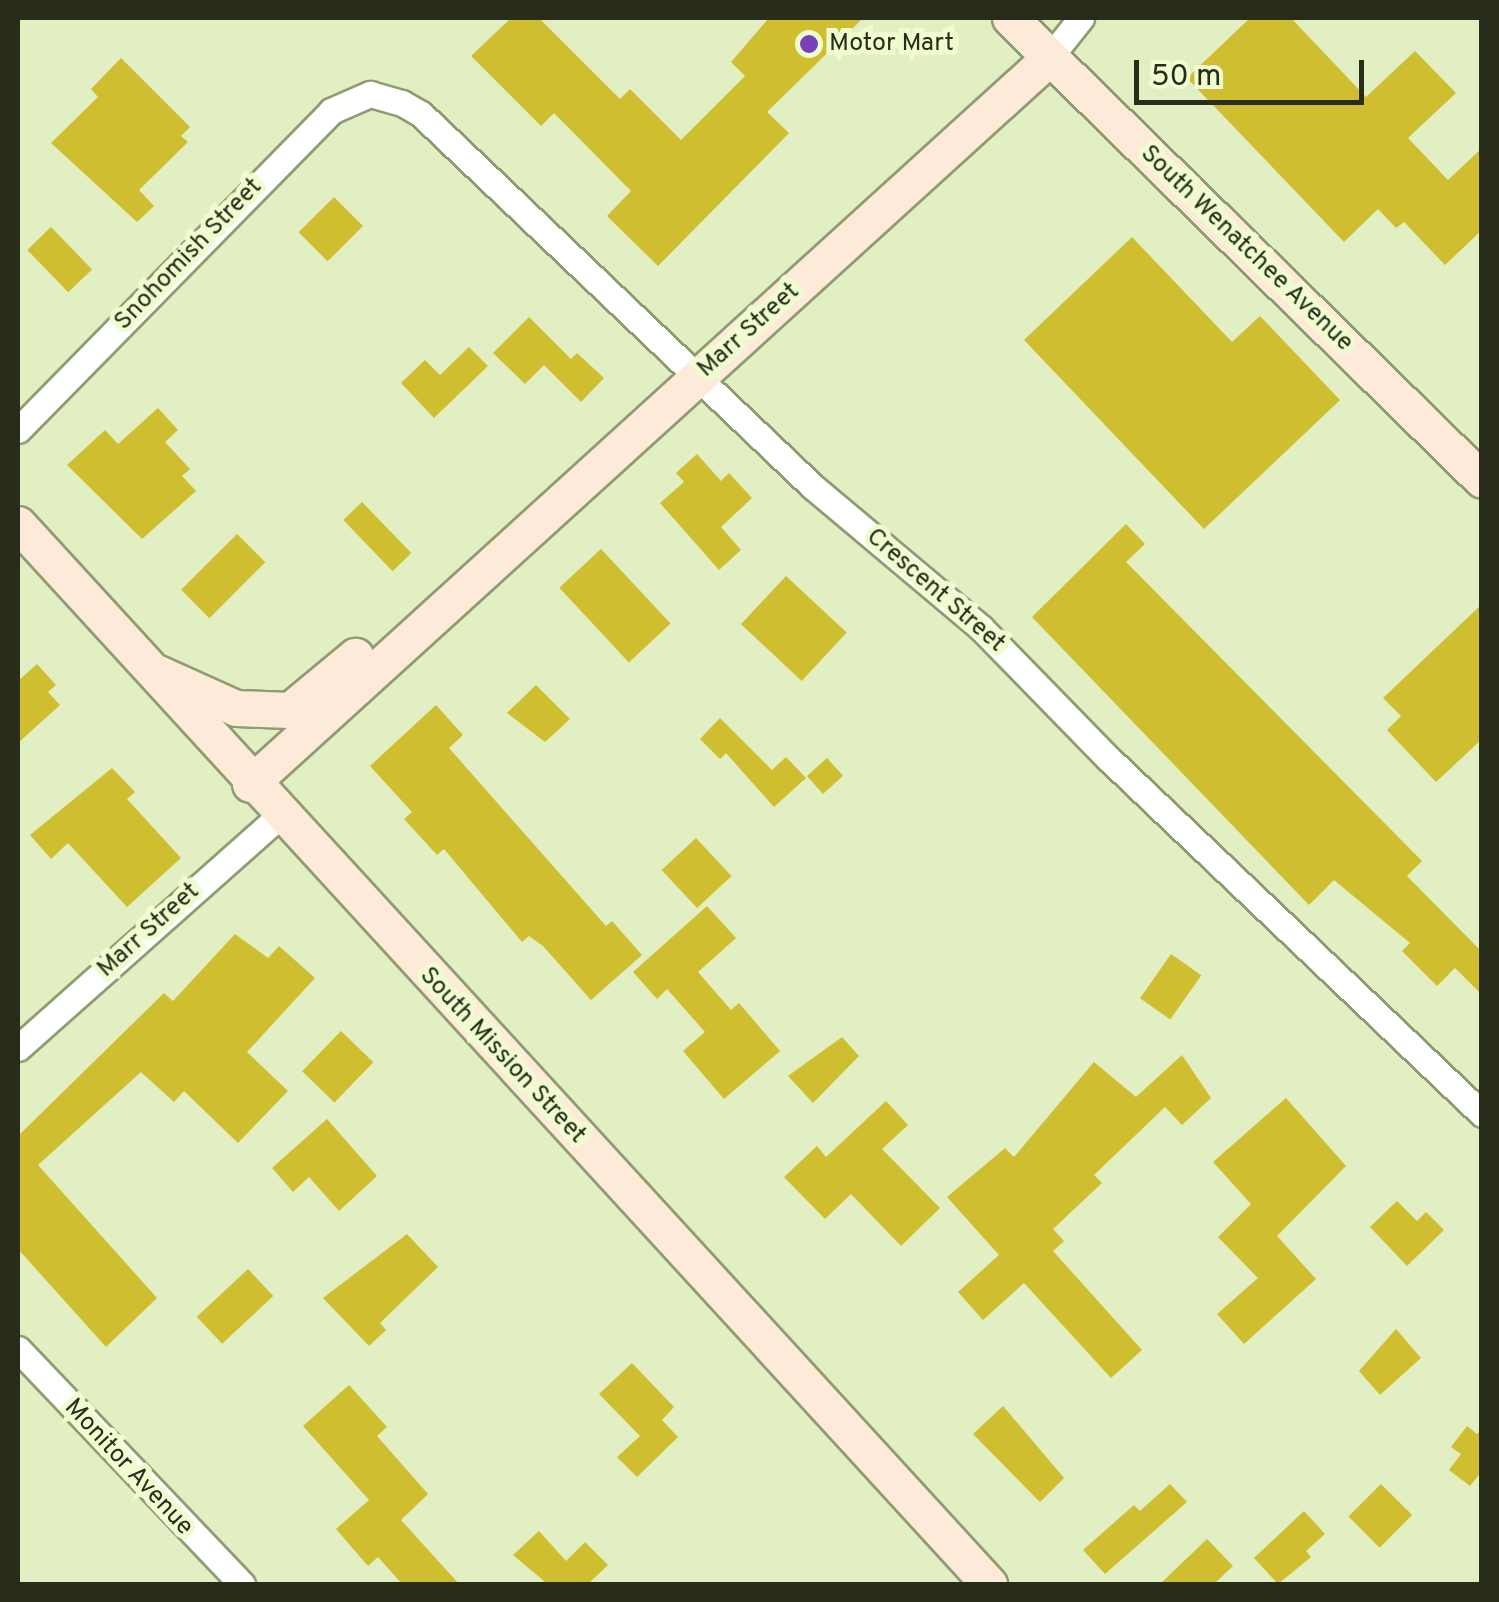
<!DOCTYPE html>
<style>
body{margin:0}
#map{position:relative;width:1499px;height:1602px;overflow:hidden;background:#e1efc2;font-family:Overpass,sans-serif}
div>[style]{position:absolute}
.building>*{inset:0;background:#d0be31;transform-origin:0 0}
.roads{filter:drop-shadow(2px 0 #8f9c72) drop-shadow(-2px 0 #8f9c72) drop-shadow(0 2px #8f9c72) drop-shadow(0 -2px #8f9c72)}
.minor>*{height:25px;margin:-12.5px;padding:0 12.5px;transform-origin:12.5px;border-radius:12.5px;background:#fff}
.secondary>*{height:35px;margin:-17.5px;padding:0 17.5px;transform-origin:17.5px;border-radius:17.5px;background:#feead9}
.dots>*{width:28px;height:28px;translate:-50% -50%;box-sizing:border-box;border:5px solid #eefccf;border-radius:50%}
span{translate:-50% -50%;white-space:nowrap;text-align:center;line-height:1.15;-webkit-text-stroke:10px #eefccf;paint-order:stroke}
.poi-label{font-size:25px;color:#272c1b}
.left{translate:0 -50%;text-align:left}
.street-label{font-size:25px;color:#272c1b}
.frame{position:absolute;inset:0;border:20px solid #272c1b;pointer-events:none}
.scale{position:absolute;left:1134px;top:60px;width:230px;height:45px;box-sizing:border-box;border:5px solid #272c1b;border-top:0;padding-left:12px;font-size:30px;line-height:35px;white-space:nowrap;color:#272c1b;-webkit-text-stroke:8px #eefccf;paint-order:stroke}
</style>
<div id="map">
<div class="building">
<i style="clip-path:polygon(511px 18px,539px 18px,620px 99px,630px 89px,681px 140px,745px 76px,731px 62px,769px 18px,863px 18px,767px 112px,789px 133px,658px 266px,607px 216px,631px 191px,554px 113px,541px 126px,471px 56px)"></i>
<i style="clip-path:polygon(1250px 18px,1291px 18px,1366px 97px,1415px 51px,1456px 93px,1408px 138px,1448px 180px,1482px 148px,1482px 230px,1445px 265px,1404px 222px,1396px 228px,1378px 209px,1344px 242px,1187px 78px)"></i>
<i style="clip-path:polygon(121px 58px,190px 127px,181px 136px,188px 142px,139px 190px,154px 206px,137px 222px,51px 143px,98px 97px,91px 89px)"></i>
<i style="left:334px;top:197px;width:41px;height:50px;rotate:45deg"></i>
<i style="left:51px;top:227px;width:59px;height:33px;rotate:46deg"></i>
<i style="clip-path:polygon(1132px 237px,1232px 342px,1260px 316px,1340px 400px,1204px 529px,1024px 340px)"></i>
<i style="clip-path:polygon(529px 317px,571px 359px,577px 353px,604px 378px,581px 402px,544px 365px,525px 384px,493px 353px)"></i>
<i style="clip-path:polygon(469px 347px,488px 366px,434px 418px,401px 383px,425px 360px,440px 375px)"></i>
<i style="clip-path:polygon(158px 408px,178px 430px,165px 442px,190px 469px,182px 476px,196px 491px,142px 539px,67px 465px,105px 430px,118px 444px)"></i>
<i style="clip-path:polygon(697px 454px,721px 481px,729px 473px,752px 498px,721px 527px,741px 550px,719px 570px,660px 503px,684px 482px,676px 473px)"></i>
<i style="left:362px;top:502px;width:71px;height:26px;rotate:46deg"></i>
<i style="clip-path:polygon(1126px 524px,1145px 544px,1126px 562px,1422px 861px,1407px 876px,1482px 952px,1482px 995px,1455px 968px,1437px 986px,1402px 951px,1410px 943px,1334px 880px,1309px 905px,1032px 617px)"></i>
<i style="left:237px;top:534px;width:40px;height:79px;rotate:45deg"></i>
<i style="left:601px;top:549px;width:102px;height:57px;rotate:47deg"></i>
<i style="left:786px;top:576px;width:83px;height:66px;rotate:43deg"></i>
<i style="clip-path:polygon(1482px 604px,1482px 739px,1436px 782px,1387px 730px,1401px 716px,1383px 698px)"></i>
<i style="clip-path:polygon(37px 664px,56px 685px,48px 692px,60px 705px,18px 743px,18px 681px)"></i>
<i style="clip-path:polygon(536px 685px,570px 719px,545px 742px,507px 713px)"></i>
<i style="clip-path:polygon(436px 705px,463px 735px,449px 748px,606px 926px,612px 921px,642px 955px,591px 1000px,543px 946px,529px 936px,522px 942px,444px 849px,437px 855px,404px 819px,412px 812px,370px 766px)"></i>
<i style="clip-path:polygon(720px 718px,772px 770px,786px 757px,806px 778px,774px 807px,726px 753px,720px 759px,700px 739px)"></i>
<i style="left:827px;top:758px;width:24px;height:27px;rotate:48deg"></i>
<i style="clip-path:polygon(112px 768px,135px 792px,127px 799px,181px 858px,127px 907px,68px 843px,51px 859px,30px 835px)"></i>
<i style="left:696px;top:838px;width:52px;height:47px;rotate:47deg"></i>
<i style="clip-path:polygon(707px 906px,736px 938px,698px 972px,731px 1010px,739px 1003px,780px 1051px,724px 1099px,683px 1051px,705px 1032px,667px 989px,657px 999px,633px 972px)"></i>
<i style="clip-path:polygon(235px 934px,268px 958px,279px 946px,315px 978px,247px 1052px,288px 1091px,238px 1143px,184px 1091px,174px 1102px,141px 1072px,38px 1165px,157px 1298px,106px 1347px,18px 1249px,18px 1136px,164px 993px,173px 1001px)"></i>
<i style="left:1171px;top:954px;width:37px;height:54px;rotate:35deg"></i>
<i style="left:341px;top:1031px;width:45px;height:56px;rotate:44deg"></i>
<i style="clip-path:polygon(842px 1037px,859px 1056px,813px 1103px,788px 1076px)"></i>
<i style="clip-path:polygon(1182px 1055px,1211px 1098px,1182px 1125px,1165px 1107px,1094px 1175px,1102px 1183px,1053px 1229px,1064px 1241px,1053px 1251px,1142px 1350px,1111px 1378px,1024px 1283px,983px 1320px,958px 1292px,999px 1255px,947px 1197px,1005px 1148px,1014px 1157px,1094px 1062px,1136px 1097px)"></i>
<i style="clip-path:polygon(1286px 1098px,1346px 1166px,1277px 1236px,1316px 1279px,1244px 1344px,1217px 1314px,1258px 1278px,1218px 1237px,1251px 1204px,1213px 1162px)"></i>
<i style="clip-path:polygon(886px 1101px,908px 1125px,882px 1149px,940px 1208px,901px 1246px,851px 1194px,825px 1219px,784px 1177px,817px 1146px,826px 1157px)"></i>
<i style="clip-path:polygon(327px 1119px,377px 1176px,339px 1211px,309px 1177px,293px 1192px,272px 1168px)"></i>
<i style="clip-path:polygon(1397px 1201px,1417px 1221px,1426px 1212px,1444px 1230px,1407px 1266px,1370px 1227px)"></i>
<i style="clip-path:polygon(407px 1234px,438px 1267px,380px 1323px,386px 1330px,369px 1346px,323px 1298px)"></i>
<i style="left:248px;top:1269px;width:37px;height:70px;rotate:47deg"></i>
<i style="clip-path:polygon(1396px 1329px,1421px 1358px,1380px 1395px,1359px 1371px)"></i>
<i style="clip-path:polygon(632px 1363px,674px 1407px,662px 1420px,678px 1437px,637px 1477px,617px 1457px,640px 1436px,599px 1394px)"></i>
<i style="clip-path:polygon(349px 1385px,387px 1427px,377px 1436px,428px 1494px,401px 1520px,459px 1584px,402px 1584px,378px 1557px,368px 1566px,336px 1529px,369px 1500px,303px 1426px)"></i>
<i style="clip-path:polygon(1003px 1406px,1064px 1478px,1040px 1502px,973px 1434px)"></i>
<i style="clip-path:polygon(1467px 1426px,1477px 1434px,1482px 1429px,1482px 1471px,1470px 1486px,1449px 1470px,1461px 1454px,1451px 1447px)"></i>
<i style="clip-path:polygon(1170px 1484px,1187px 1502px,1105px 1574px,1083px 1550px,1134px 1505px,1140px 1511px)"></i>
<i style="left:1381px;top:1484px;width:44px;height:46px;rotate:45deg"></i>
<i style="clip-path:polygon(1304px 1511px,1325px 1534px,1306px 1551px,1311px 1557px,1278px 1584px,1254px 1558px)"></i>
<i style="clip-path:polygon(539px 1531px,566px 1561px,585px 1542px,608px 1565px,588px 1584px,540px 1584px,544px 1581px,513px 1555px)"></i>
<i style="clip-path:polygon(1207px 1539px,1233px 1566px,1214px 1584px,1160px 1584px)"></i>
</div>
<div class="roads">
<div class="minor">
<i style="left:1050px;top:57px;width:50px;rotate:-51.5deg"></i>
<i style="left:18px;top:430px;width:447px;rotate:-45.5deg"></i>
<i style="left:331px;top:111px;width:43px;rotate:-23.6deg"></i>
<i style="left:370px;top:94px;width:33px;rotate:16deg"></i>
<i style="left:402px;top:103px;width:22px;rotate:30deg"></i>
<i style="left:421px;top:114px;width:540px;rotate:43.57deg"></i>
<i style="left:812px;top:486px;width:221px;rotate:40deg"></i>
<i style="left:981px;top:628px;width:183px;rotate:45.7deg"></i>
<i style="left:1109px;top:759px;width:515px;rotate:43.58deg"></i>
<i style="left:18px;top:1048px;width:351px;rotate:-41.6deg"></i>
<i style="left:18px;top:1349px;width:325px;rotate:46.4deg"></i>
</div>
<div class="secondary">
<i style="left:1010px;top:18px;width:660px;rotate:44.39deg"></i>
<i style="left:18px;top:524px;width:1438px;rotate:47.51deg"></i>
<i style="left:158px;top:673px;width:85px;rotate:24.2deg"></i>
<i style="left:236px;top:708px;width:54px;rotate:2.1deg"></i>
<i style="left:290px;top:710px;width:85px;rotate:-39.7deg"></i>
<i style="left:250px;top:784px;width:1081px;rotate:-42.26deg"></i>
</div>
</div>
<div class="dots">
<i style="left:809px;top:44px;background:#7841b7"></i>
</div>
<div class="poi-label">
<span class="left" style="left:829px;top:44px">Motor Mart</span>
</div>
<div class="street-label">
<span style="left:1246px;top:249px;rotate:44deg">South Wenatchee Avenue</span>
<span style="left:189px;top:255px;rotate:-46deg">Snohomish Street</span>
<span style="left:749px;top:331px;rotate:-42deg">Marr Street</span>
<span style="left:935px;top:591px;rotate:41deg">Crescent Street</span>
<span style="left:149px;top:931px;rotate:-42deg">Marr Street</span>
<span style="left:502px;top:1056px;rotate:47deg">South Mission Street</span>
<span style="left:128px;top:1468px;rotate:47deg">Monitor Avenue</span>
</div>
<div class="frame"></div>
<div class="scale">50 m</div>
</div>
